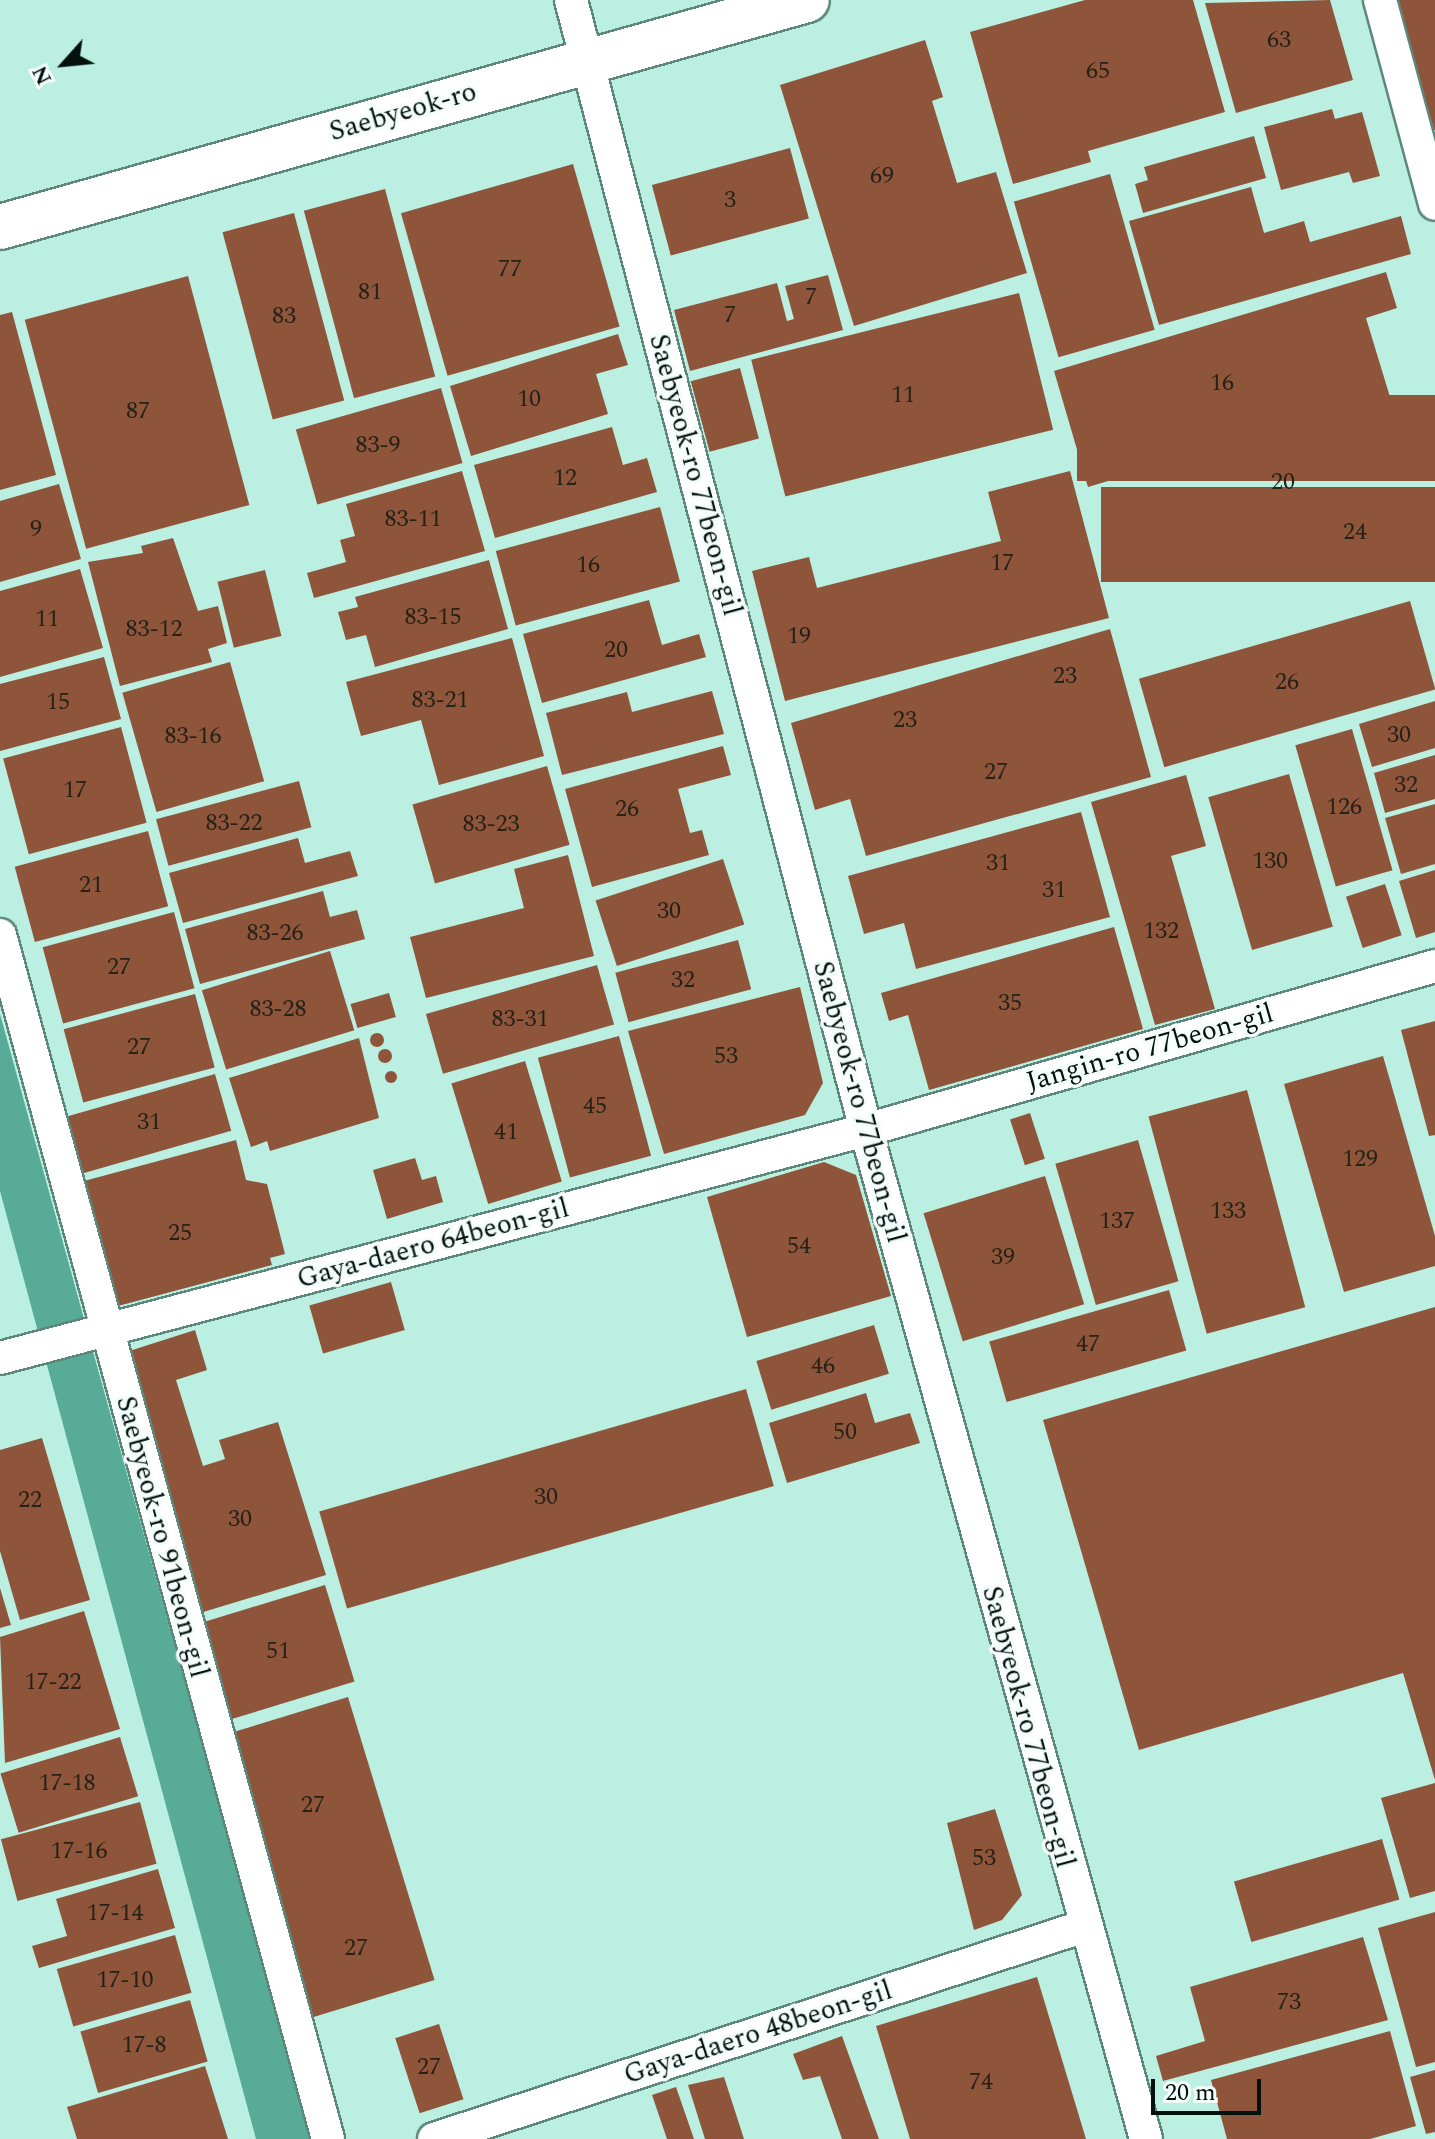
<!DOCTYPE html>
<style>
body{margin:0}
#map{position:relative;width:1435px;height:2139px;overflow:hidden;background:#cdf9ec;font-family:Spectral,serif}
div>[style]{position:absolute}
.built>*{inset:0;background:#baefe1;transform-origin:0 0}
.water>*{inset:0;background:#58ab97}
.building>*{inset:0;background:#8f553b;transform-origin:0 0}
.round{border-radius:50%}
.roads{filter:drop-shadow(2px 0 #5e877c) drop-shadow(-2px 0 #5e877c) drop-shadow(0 2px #5e877c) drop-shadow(0 -2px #5e877c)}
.minor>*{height:32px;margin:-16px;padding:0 16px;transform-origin:16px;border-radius:16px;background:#fff}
.secondary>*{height:44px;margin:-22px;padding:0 22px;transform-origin:22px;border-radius:22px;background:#fff}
span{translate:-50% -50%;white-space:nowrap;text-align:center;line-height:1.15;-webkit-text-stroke:7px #f5fdfb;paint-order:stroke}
.number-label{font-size:24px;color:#262218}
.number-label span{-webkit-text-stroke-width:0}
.street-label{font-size:28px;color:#03110d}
.north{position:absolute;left:24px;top:24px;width:80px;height:80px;-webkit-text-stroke:6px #f5fdfb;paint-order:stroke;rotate:243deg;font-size:22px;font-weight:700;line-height:32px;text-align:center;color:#03110d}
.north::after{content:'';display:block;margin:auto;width:28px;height:36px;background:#03110d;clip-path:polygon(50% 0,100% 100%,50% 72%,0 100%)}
.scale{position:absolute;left:1151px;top:2079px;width:110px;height:36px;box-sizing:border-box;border:4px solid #03110d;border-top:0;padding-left:10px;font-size:24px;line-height:28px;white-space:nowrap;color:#03110d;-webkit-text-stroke:6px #f5fdfb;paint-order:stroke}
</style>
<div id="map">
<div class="built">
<i style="left:0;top:0;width:1435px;height:2139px"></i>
</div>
<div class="water">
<i style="clip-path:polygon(0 1014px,97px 1366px,312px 2139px,256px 2139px,0 1191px)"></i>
</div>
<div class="building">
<i style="clip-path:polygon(1085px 0,1193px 0,1225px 112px,1088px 151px,1091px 162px,1013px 184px,970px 32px)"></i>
<i style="clip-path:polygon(1330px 0,1353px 80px,1236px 113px,1205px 3px)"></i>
<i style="clip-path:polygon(1396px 0,1435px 0,1435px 130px,1434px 130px)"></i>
<i style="clip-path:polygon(925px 40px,943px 97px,932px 101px,957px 183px,996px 172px,1027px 273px,854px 326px,780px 85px)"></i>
<i style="clip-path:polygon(1332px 109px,1335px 119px,1362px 112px,1380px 176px,1353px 183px,1349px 172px,1281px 190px,1264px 127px)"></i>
<i style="clip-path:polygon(1254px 136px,1266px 178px,1143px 213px,1135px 184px,1148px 180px,1144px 167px)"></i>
<i style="left:790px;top:148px;width:73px;height:143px;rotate:75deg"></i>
<i style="left:573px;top:164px;width:169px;height:179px;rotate:74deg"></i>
<i style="left:1110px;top:174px;width:162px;height:100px;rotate:74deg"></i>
<i style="clip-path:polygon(1251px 187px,1264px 233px,1304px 221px,1310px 242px,1401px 216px,1411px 254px,1159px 325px,1129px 221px)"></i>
<i style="left:385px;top:189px;width:194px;height:84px;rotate:75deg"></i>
<i style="left:294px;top:213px;width:194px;height:74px;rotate:75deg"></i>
<i style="clip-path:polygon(1386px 272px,1397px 308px,1366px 318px,1390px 397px,1088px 487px,1054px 371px)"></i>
<i style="clip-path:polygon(828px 275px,843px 330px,690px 371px,674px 310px,777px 283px,787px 321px,794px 319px,785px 286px)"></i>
<i style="left:188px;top:276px;width:237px;height:169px;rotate:75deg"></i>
<i style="left:1019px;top:293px;width:141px;height:276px;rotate:76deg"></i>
<i style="clip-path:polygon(12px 312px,56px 475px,0 490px,0 315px)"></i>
<i style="clip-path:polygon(618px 334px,628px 365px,596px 374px,608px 414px,471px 456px,450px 386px)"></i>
<i style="left:740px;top:368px;width:73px;height:51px;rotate:75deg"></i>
<i style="left:441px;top:388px;width:78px;height:151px;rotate:74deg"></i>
<i style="left:1435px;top:395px;width:86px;height:358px;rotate:90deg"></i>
<i style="clip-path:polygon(612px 427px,623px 465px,647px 458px,657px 492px,495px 538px,474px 465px)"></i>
<i style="clip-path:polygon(462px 471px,485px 551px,314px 598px,307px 573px,346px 562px,340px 540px,355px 536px,346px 504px)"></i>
<i style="clip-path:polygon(1070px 471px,1109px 618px,785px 701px,752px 571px,809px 557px,817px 588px,1001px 541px,988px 492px)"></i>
<i style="clip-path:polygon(59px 484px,81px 559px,0 582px,0 501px)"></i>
<i style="left:1435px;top:487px;width:95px;height:334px;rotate:90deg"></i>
<i style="left:660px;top:507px;width:77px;height:170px;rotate:75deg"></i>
<i style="clip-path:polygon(173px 538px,198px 611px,218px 606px,227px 643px,208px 649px,212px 662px,120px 686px,88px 562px,143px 553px,141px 546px)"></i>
<i style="clip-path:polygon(489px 560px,508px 629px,375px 667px,366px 635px,346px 640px,338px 612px,358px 607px,355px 597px)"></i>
<i style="clip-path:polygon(80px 569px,103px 648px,0 677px,0 591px)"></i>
<i style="left:265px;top:570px;width:68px;height:49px;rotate:76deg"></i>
<i style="clip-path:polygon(649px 600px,662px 645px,699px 634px,706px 657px,542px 703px,523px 634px)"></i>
<i style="left:1410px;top:601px;width:92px;height:282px;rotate:74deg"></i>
<i style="clip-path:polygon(1110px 629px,1151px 777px,866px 856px,850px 799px,815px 810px,791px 723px)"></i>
<i style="clip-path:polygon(512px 638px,544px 756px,439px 785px,421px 720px,361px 736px,346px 682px)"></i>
<i style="clip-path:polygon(104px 657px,121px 719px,0 751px,0 684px)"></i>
<i style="left:230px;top:662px;width:124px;height:112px;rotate:74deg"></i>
<i style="clip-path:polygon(712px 691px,724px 734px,562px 775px,546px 713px,627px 692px,632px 712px)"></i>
<i style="clip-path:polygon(1435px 701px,1435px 748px,1372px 767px,1359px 724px)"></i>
<i style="left:121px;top:727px;width:99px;height:122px;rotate:75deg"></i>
<i style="left:1352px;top:729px;width:147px;height:59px;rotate:74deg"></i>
<i style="clip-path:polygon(723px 746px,731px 775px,678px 789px,690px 833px,702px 830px,709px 855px,592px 887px,565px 789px)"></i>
<i style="clip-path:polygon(1435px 755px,1435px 799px,1385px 813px,1374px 773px)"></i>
<i style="left:547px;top:766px;width:82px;height:140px;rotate:74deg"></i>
<i style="left:1289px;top:774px;width:159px;height:84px;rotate:74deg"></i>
<i style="clip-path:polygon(1186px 775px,1206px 846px,1171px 856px,1215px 1009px,1155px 1025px,1091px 802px)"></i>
<i style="left:299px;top:781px;width:48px;height:148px;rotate:75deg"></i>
<i style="clip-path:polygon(1435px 804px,1435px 864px,1401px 874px,1385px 818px)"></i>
<i style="clip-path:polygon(1081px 812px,1110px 917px,916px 969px,904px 923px,864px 934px,848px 876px)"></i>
<i style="left:148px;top:831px;width:78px;height:138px;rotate:75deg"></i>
<i style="clip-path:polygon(298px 838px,305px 863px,350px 851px,358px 876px,183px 923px,169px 873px)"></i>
<i style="clip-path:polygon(568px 855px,594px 956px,426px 998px,410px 937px,524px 908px,514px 869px)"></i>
<i style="left:723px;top:859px;width:69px;height:134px;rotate:72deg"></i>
<i style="clip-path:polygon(1435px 870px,1435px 932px,1416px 938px,1399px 881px)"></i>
<i style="left:1385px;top:884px;width:54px;height:41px;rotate:72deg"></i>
<i style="clip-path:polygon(323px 891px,330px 917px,357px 910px,365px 939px,200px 984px,185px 929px)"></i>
<i style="left:174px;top:912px;width:79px;height:136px;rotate:75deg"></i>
<i style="clip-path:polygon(1114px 927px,1143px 1029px,929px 1090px,908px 1015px,889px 1021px,881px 993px)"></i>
<i style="left:738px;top:940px;width:51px;height:127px;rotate:75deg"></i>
<i style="left:330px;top:951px;width:83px;height:134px;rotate:73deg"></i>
<i style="left:597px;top:965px;width:62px;height:178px;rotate:74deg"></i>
<i style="clip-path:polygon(800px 987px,823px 1083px,805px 1115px,664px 1154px,628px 1031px)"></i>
<i style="left:389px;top:993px;width:25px;height:40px;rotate:74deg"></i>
<i style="left:195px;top:994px;width:76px;height:136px;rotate:75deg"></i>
<i style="clip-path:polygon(1435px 1021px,1435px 1135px,1429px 1136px,1401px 1030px)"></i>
<i class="round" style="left:370px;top:1033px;width:14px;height:14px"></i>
<i style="left:619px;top:1036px;width:124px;height:84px;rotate:75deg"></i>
<i style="clip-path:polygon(359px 1038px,379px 1118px,270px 1151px,267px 1141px,251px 1147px,229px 1078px)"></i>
<i class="round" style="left:378px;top:1049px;width:14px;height:14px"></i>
<i style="clip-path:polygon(1383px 1056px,1435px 1236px,1435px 1266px,1344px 1292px,1284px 1084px)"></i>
<i style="left:525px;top:1061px;width:126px;height:77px;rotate:73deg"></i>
<i class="round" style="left:385px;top:1071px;width:12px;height:12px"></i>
<i style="left:215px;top:1074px;width:59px;height:154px;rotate:74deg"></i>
<i style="left:1247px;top:1090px;width:225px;height:102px;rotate:75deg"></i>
<i style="left:1030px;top:1113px;width:48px;height:21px;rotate:72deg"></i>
<i style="clip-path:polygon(236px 1140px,246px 1180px,267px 1184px,285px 1254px,270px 1258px,272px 1265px,118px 1306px,84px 1181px)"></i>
<i style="left:1138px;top:1140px;width:147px;height:86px;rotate:74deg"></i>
<i style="clip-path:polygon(415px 1158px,422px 1180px,436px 1176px,443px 1202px,387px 1219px,373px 1170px)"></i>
<i style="clip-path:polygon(824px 1162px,856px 1175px,891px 1296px,747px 1337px,707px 1197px)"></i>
<i style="left:1045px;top:1176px;width:134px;height:127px;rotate:73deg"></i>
<i style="left:391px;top:1282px;width:50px;height:85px;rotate:74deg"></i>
<i style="left:1169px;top:1290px;width:63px;height:187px;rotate:74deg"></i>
<i style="clip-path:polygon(1435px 1307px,1435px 1780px,1403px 1673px,1139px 1750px,1043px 1420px)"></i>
<i style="left:874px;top:1325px;width:51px;height:123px;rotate:73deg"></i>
<i style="clip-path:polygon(195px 1330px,207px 1370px,176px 1380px,203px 1466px,225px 1459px,219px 1440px,278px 1422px,326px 1575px,200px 1613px,120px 1354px)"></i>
<i style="left:746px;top:1389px;width:101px;height:444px;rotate:74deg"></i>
<i style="clip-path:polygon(866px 1393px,875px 1423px,910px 1413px,920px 1443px,787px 1483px,769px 1423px)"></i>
<i style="clip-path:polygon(42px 1438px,90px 1600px,20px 1620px,0 1551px,0 1450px)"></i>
<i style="left:325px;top:1585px;width:101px;height:130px;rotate:73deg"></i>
<i style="clip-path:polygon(0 1588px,11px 1625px,0 1628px)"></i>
<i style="clip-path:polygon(84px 1611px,120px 1729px,5px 1763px,0 1637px)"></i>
<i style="left:348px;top:1697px;width:296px;height:129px;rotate:73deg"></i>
<i style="left:120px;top:1737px;width:62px;height:125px;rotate:73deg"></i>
<i style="clip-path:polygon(1435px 1783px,1435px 1891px,1410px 1898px,1381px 1798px)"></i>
<i style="left:140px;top:1802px;width:64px;height:144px;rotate:75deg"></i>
<i style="clip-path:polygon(995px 1809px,1022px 1895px,1002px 1920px,974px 1930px,947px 1823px)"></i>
<i style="left:1382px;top:1839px;width:63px;height:154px;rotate:74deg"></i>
<i style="clip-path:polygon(158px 1869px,175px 1928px,39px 1968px,32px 1946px,67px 1936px,56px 1899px)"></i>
<i style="clip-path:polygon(1435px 1912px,1435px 2062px,1416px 2067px,1378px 1928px)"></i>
<i style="left:175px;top:1935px;width:60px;height:123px;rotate:74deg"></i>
<i style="clip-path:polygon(1363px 1937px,1388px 2020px,1163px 2081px,1156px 2056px,1205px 2041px,1190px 1987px)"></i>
<i style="clip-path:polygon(1037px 1977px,1086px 2139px,910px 2139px,876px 2026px)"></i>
<i style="left:190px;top:2000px;width:64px;height:114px;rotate:74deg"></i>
<i style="left:439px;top:2024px;width:79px;height:46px;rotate:72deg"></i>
<i style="clip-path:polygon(1390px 2031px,1416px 2126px,1370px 2139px,1227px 2139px,1211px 2080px)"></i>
<i style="clip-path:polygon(842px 2036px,879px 2139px,842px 2139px,820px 2076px,803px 2080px,793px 2054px)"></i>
<i style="clip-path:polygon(205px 2066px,228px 2139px,77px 2139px,67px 2107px)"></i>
<i style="clip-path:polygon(1435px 2070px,1435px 2132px,1426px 2134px,1410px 2077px)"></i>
<i style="clip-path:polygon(724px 2077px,744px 2139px,705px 2139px,688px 2085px)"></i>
<i style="clip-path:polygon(676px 2087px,694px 2139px,667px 2139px,652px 2095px)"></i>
</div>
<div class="roads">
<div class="minor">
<i style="left:571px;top:0;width:1168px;rotate:75.37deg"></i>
<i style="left:866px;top:1130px;width:1047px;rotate:74.49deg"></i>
<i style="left:1380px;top:0;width:211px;rotate:74.9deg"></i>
<i style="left:0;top:935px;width:1248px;rotate:74.76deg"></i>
<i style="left:0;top:1358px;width:896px;rotate:-14.75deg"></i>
<i style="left:866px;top:1130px;width:592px;rotate:-16.08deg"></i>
<i style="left:434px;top:2139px;width:682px;rotate:-18.12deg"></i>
</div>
<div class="secondary">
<i style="left:0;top:227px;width:838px;rotate:-15.71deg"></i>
</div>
</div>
<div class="number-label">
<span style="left:1279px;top:41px">63</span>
<span style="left:1098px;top:72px">65</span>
<span style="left:882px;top:177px">69</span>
<span style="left:730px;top:201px">3</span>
<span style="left:510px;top:270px">77</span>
<span style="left:370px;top:293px">81</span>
<span style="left:811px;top:298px">7</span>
<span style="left:730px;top:316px">7</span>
<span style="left:284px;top:317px">83</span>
<span style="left:1222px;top:384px">16</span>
<span style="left:903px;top:396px">11</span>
<span style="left:529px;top:400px">10</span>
<span style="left:138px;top:412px">87</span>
<span style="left:378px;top:446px">83-9</span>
<span style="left:565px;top:479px">12</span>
<span style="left:1283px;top:483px">20</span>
<span style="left:413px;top:520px">83-11</span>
<span style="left:36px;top:530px">9</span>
<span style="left:1355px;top:533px">24</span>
<span style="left:1002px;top:564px">17</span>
<span style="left:588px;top:566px">16</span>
<span style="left:433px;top:618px">83-15</span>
<span style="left:47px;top:620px">11</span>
<span style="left:154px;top:630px">83-12</span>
<span style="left:799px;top:637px">19</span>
<span style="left:616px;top:651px">20</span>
<span style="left:1065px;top:677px">23</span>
<span style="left:1287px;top:683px">26</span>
<span style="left:440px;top:701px">83-21</span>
<span style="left:58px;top:703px">15</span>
<span style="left:905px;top:721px">23</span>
<span style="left:1399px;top:736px">30</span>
<span style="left:193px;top:737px">83-16</span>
<span style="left:996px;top:773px">27</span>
<span style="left:1406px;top:786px">32</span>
<span style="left:75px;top:791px">17</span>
<span style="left:1344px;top:808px">126</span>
<span style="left:627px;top:810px">26</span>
<span style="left:234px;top:824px">83-22</span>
<span style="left:491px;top:825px">83-23</span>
<span style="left:1270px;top:862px">130</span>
<span style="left:998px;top:864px">31</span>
<span style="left:91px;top:886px">21</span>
<span style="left:1054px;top:891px">31</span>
<span style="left:669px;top:912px">30</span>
<span style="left:1161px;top:932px">132</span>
<span style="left:275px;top:934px">83-26</span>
<span style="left:119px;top:968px">27</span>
<span style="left:683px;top:981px">32</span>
<span style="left:1010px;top:1004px">35</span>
<span style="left:278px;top:1010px">83-28</span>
<span style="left:520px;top:1020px">83-31</span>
<span style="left:139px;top:1048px">27</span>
<span style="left:726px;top:1057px">53</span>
<span style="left:595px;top:1107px">45</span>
<span style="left:149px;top:1123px">31</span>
<span style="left:506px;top:1133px">41</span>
<span style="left:1360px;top:1160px">129</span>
<span style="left:1228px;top:1212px">133</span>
<span style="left:1117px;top:1222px">137</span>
<span style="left:180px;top:1234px">25</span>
<span style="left:799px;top:1247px">54</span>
<span style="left:1003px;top:1258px">39</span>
<span style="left:1088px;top:1345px">47</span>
<span style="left:823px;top:1367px">46</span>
<span style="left:845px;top:1433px">50</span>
<span style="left:546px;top:1498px">30</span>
<span style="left:30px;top:1501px">22</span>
<span style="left:240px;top:1520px">30</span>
<span style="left:278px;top:1652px">51</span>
<span style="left:53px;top:1683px">17-22</span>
<span style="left:67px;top:1784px">17-18</span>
<span style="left:313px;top:1806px">27</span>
<span style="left:79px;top:1852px">17-16</span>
<span style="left:984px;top:1859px">53</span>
<span style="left:115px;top:1914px">17-14</span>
<span style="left:356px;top:1949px">27</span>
<span style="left:125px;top:1981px">17-10</span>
<span style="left:1289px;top:2003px">73</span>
<span style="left:144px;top:2046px">17-8</span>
<span style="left:429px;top:2068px">27</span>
<span style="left:981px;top:2083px">74</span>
</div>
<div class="street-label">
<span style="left:403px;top:112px;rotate:-16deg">Saebyeok-ro</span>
<span style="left:695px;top:475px;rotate:75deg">Saebyeok-ro 77beon-gil</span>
<span style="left:1150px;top:1048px;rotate:-16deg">Jangin-ro 77beon-gil</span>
<span style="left:859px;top:1102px;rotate:75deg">Saebyeok-ro 77beon-gil</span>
<span style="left:433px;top:1244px;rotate:-15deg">Gaya-daero 64beon-gil</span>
<span style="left:162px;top:1537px;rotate:75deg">Saebyeok-ro 91beon-gil</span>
<span style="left:1028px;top:1727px;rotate:75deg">Saebyeok-ro 77beon-gil</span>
<span style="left:758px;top:2033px;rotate:-18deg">Gaya-daero 48beon-gil</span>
</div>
<div class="north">N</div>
<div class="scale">20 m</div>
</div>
